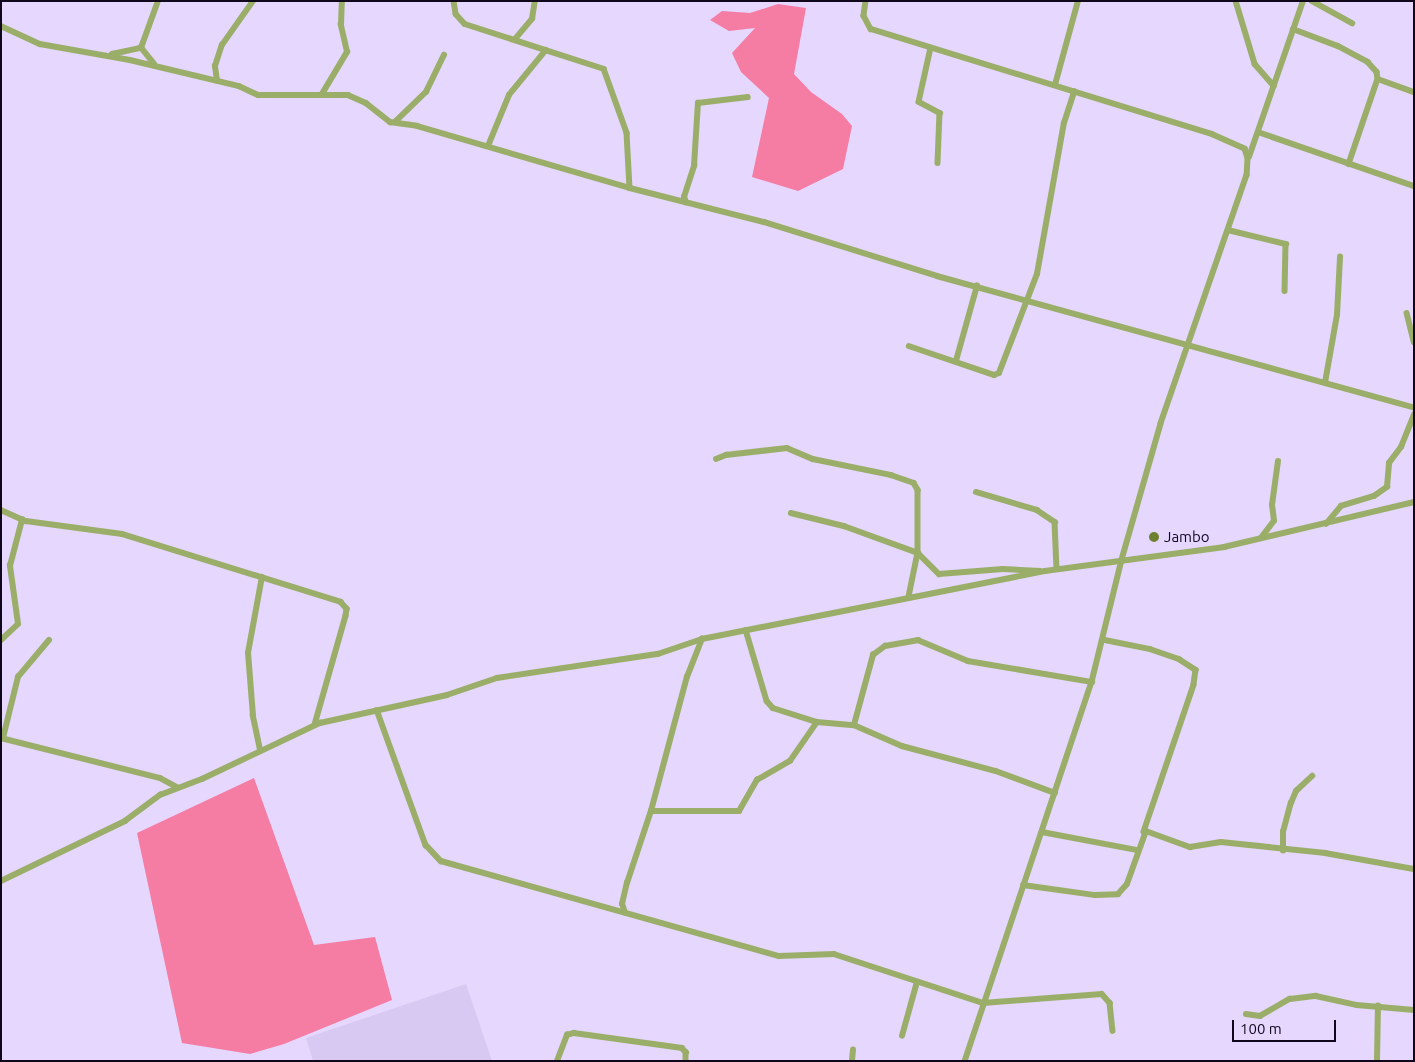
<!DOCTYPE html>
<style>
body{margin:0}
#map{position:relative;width:1415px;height:1062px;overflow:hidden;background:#e5d7fe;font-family:Ubuntu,sans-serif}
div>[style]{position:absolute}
.built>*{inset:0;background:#d8c9f3}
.forest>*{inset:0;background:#f57da3}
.minor>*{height:5.5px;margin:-2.75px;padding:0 2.75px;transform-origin:2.75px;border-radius:2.75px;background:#9bae69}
.dots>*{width:14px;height:14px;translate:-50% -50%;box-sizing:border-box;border:2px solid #e5d7fe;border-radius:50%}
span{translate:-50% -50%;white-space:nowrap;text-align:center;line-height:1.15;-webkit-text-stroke:5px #e5d7fe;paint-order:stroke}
.poi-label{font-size:15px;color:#10071d}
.left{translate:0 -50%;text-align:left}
.frame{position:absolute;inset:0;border:2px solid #10071d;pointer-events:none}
.scale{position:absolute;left:1232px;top:1020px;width:104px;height:22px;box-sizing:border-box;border:2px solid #10071d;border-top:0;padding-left:6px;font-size:15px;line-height:18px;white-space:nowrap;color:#10071d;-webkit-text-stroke:4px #e5d7fe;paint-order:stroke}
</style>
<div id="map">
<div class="built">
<i style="clip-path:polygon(466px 984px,492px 1061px,313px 1061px,306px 1038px)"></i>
</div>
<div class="forest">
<i style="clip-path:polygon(778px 4px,806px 8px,794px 74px,811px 92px,842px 114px,852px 126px,843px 169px,798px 191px,752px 177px,769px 98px,741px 72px,732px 53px,755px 28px,729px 31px,710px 20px,722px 11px,750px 13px)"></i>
<i style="clip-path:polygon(254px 778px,314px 945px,375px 937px,392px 1000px,284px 1044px,250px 1054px,182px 1043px,137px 833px)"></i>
</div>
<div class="minor">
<i style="left:454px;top:1px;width:13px;rotate:81deg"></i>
<i style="left:456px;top:14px;width:13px;rotate:48deg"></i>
<i style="left:465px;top:24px;width:146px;rotate:17.9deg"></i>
<i style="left:604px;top:69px;width:68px;rotate:70.2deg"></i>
<i style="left:627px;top:133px;width:55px;rotate:86.9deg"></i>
<i style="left:866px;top:1px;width:15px;rotate:98deg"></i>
<i style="left:864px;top:16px;width:15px;rotate:62deg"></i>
<i style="left:871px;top:29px;width:357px;rotate:17.1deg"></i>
<i style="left:1212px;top:134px;width:36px;rotate:24deg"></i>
<i style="left:1245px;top:149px;width:9px;rotate:72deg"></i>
<i style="left:1248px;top:158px;width:17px;rotate:93deg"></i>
<i style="left:1247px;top:175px;width:263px;rotate:109.1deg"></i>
<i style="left:1161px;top:424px;width:141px;rotate:106deg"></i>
<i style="left:1122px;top:560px;width:126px;rotate:103.8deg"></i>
<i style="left:1092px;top:682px;width:400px;rotate:108.5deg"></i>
<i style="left:1236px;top:1px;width:66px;rotate:73.2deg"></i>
<i style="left:1255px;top:64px;width:29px;rotate:49deg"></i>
<i style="left:1312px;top:1px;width:46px;rotate:28.8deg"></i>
<i style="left:1px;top:26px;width:43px;rotate:24.8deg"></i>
<i style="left:40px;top:44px;width:91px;rotate:10.1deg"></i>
<i style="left:130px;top:60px;width:112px;rotate:13.4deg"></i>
<i style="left:239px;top:86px;width:21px;rotate:25deg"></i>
<i style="left:258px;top:95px;width:90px"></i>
<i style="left:348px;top:95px;width:20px;rotate:24deg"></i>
<i style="left:366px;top:103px;width:31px;rotate:38deg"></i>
<i style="left:390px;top:122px;width:27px;rotate:8deg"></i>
<i style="left:417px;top:126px;width:222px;rotate:16.2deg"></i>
<i style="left:630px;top:188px;width:138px;rotate:14.2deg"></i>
<i style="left:764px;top:222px;width:181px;rotate:17.3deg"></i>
<i style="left:937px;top:276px;width:495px;rotate:15.4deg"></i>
<i style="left:1293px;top:29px;width:48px;rotate:20.7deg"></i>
<i style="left:1338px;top:46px;width:34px;rotate:28deg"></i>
<i style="left:1368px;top:62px;width:13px;rotate:48deg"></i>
<i style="left:1377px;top:72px;width:7px;rotate:82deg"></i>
<i style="left:1378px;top:79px;width:90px;rotate:108.8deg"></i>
<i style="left:516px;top:38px;width:25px;rotate:-50deg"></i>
<i style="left:532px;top:19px;width:18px;rotate:-81deg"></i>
<i style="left:931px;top:48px;width:55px;rotate:102.5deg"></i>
<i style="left:919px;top:102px;width:24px;rotate:28deg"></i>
<i style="left:940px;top:113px;width:50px;rotate:92.3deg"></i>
<i style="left:112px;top:54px;width:30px;rotate:-12deg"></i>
<i style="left:154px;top:64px;width:21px;rotate:-129deg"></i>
<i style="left:141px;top:48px;width:50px;rotate:-70.1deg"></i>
<i style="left:1378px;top:79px;width:38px;rotate:20deg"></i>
<i style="left:217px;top:81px;width:15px;rotate:-98deg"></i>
<i style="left:215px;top:66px;width:22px;rotate:-72deg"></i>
<i style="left:222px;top:45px;width:54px;rotate:-54.8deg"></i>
<i style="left:1055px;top:85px;width:87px;rotate:-74.7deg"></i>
<i style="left:322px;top:94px;width:49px;rotate:-59.2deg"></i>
<i style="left:347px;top:52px;width:28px;rotate:-103deg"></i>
<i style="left:341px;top:25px;width:24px;rotate:-88deg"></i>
<i style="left:395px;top:122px;width:43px;rotate:-44.1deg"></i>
<i style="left:426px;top:92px;width:41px;rotate:-64.1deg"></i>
<i style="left:1258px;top:132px;width:165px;rotate:19.1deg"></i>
<i style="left:488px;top:146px;width:55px;rotate:-67.6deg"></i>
<i style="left:509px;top:95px;width:58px;rotate:-50.6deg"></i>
<i style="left:1249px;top:157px;width:165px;rotate:-70.9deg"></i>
<i style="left:686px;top:203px;width:6px;rotate:-108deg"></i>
<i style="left:684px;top:197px;width:33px;rotate:-72deg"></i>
<i style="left:694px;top:166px;width:63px;rotate:-86.4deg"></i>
<i style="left:698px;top:103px;width:50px;rotate:-6.8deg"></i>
<i style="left:1228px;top:230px;width:60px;rotate:13.6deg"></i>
<i style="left:1286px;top:244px;width:47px;rotate:91.2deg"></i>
<i style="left:1407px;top:313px;width:30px;rotate:76deg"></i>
<i style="left:909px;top:346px;width:90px;rotate:18.8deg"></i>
<i style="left:994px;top:375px;width:5px;rotate:-22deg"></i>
<i style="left:999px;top:373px;width:106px;rotate:-69deg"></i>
<i style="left:1037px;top:274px;width:153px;rotate:-79.9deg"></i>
<i style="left:1064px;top:123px;width:33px;rotate:-72deg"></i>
<i style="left:956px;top:361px;width:78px;rotate:-74.4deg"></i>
<i style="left:1325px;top:383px;width:69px;rotate:-80deg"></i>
<i style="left:1337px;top:315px;width:58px;rotate:-87deg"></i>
<i style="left:716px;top:459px;width:11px;rotate:-22deg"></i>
<i style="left:726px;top:455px;width:61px;rotate:-6.5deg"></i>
<i style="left:787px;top:448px;width:28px;rotate:23deg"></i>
<i style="left:813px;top:459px;width:80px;rotate:11.6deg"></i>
<i style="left:891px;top:475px;width:24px;rotate:19deg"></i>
<i style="left:914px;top:483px;width:8px;rotate:60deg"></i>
<i style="left:918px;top:490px;width:63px;rotate:90deg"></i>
<i style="left:918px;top:553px;width:45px;rotate:101.6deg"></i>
<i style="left:976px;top:492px;width:64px;rotate:16.4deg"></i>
<i style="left:1037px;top:510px;width:22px;rotate:34deg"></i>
<i style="left:1055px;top:522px;width:47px;rotate:87.6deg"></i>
<i style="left:1px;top:510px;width:27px;rotate:24deg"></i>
<i style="left:26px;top:521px;width:97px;rotate:7.7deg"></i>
<i style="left:122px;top:534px;width:229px;rotate:17.2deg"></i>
<i style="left:341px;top:602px;width:9px;rotate:49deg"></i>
<i style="left:347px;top:609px;width:7px;rotate:98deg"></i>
<i style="left:346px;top:616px;width:113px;rotate:105.9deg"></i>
<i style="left:791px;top:513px;width:55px;rotate:13.8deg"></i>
<i style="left:844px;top:526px;width:79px;rotate:20deg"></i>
<i style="left:918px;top:553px;width:30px;rotate:45deg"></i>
<i style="left:939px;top:574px;width:64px;rotate:-4.5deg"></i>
<i style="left:1003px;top:569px;width:37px;rotate:3deg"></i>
<i style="left:1326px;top:524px;width:23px;rotate:-50deg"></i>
<i style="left:1341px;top:506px;width:34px;rotate:-17deg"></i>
<i style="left:1374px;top:496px;width:16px;rotate:-35deg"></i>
<i style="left:1387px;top:487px;width:24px;rotate:-85deg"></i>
<i style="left:1389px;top:463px;width:20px;rotate:-53deg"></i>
<i style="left:1401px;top:447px;width:35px;rotate:-68deg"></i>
<i style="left:1261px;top:538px;width:21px;rotate:-53deg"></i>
<i style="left:1274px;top:521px;width:16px;rotate:-97deg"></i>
<i style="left:1272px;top:505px;width:44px;rotate:-82.2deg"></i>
<i style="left:746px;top:630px;width:74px;rotate:73.5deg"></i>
<i style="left:767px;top:701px;width:9px;rotate:49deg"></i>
<i style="left:773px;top:708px;width:46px;rotate:17.7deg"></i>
<i style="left:817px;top:722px;width:37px;rotate:5deg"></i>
<i style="left:854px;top:725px;width:52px;rotate:23.6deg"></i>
<i style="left:902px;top:746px;width:97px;rotate:14.9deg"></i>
<i style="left:996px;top:771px;width:63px;rotate:20.4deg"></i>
<i style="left:1px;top:640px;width:23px;rotate:-43deg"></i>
<i style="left:18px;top:624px;width:59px;rotate:-97.9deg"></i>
<i style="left:10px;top:566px;width:48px;rotate:-75.4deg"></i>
<i style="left:1105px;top:640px;width:46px;rotate:11.3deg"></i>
<i style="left:1150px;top:649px;width:31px;rotate:19deg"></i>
<i style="left:1179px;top:659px;width:20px;rotate:33deg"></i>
<i style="left:1196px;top:670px;width:15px;rotate:98deg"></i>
<i style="left:1194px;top:685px;width:155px;rotate:108.8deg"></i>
<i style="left:377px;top:710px;width:144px;rotate:70.1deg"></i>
<i style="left:426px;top:845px;width:22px;rotate:47deg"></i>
<i style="left:441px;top:861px;width:351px;rotate:15.7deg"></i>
<i style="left:779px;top:956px;width:55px;rotate:-2.1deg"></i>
<i style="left:834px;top:954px;width:157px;rotate:18.2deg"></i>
<i style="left:983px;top:1003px;width:119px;rotate:-4.3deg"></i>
<i style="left:1102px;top:994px;width:12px;rotate:48deg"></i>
<i style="left:1110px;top:1003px;width:28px;rotate:84deg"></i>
<i style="left:854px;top:725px;width:73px;rotate:-74.8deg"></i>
<i style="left:873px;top:655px;width:15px;rotate:-37deg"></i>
<i style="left:885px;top:646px;width:34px;rotate:-10deg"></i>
<i style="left:918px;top:640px;width:54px;rotate:22.8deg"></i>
<i style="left:968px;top:661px;width:126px;rotate:9.6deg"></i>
<i style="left:1px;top:738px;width:164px;rotate:14.1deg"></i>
<i style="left:160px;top:778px;width:19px;rotate:28deg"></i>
<i style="left:3px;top:738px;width:63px;rotate:-76.2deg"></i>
<i style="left:18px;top:677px;width:48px;rotate:-50deg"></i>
<i style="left:260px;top:750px;width:35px;rotate:-102deg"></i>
<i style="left:253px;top:716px;width:63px;rotate:-94.5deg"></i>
<i style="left:248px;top:653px;width:77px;rotate:-79.6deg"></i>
<i style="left:651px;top:811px;width:88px"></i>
<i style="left:739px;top:811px;width:36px;rotate:-60deg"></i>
<i style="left:757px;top:780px;width:38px;rotate:-30deg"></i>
<i style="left:790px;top:761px;width:47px;rotate:-55.3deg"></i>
<i style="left:1042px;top:832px;width:97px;rotate:10.7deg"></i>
<i style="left:1283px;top:851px;width:19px;rotate:-90deg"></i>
<i style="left:1283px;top:832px;width:30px;rotate:-75deg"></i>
<i style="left:1291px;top:803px;width:13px;rotate:-67deg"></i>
<i style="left:1296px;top:791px;width:22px;rotate:-43deg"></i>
<i style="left:1px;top:881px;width:138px;rotate:-25.8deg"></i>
<i style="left:125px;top:821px;width:44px;rotate:-36.6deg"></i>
<i style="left:160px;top:795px;width:45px;rotate:-20.9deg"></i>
<i style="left:202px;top:779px;width:131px;rotate:-25.4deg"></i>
<i style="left:320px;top:723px;width:130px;rotate:-12.4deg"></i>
<i style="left:447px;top:695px;width:53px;rotate:-18.8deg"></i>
<i style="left:497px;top:678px;width:163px;rotate:-8.5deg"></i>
<i style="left:658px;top:654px;width:46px;rotate:-18.8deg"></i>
<i style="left:702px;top:639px;width:350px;rotate:-11.2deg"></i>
<i style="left:1045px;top:571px;width:181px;rotate:-7.6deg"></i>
<i style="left:1224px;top:547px;width:195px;rotate:-13.3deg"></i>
<i style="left:1023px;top:885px;width:73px;rotate:7.9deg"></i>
<i style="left:1095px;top:895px;width:23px;rotate:-2deg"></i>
<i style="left:1118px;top:894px;width:13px;rotate:-48deg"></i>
<i style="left:1127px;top:884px;width:56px;rotate:-70.3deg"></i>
<i style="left:1146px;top:831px;width:47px;rotate:20deg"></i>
<i style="left:1190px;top:847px;width:31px;rotate:-9deg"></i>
<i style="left:1221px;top:842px;width:105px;rotate:6deg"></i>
<i style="left:1325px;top:853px;width:90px;rotate:10.2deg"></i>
<i style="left:625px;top:913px;width:9px;rotate:-108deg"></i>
<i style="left:622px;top:904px;width:22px;rotate:-77deg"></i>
<i style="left:627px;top:883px;width:76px;rotate:-71.6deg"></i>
<i style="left:651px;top:811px;width:139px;rotate:-75deg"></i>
<i style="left:687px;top:677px;width:41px;rotate:-68.5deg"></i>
<i style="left:1246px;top:1014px;width:14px;rotate:8deg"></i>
<i style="left:1260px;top:1016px;width:34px;rotate:-30deg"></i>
<i style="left:1290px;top:999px;width:26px;rotate:-7deg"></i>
<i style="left:1316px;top:996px;width:42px;rotate:12.4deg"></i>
<i style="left:1357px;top:1005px;width:57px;rotate:5deg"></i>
<i style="left:902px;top:1036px;width:56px;rotate:-74.5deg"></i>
<i style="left:557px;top:1061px;width:28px;rotate:-69deg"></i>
<i style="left:567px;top:1035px;width:7px;rotate:-16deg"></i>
<i style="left:574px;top:1033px;width:109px;rotate:7.9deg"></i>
<i style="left:682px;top:1048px;width:6px;rotate:45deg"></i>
<i style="left:686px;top:1052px;width:9px;rotate:90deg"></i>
<i style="left:852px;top:1061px;width:11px;rotate:-85deg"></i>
<i style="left:1377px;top:1061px;width:55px;rotate:-89deg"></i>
</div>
<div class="dots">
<i style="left:1154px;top:537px;background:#6c8030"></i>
</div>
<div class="poi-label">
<span class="left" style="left:1164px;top:537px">Jambo</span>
</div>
<div class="frame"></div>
<div class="scale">100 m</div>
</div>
